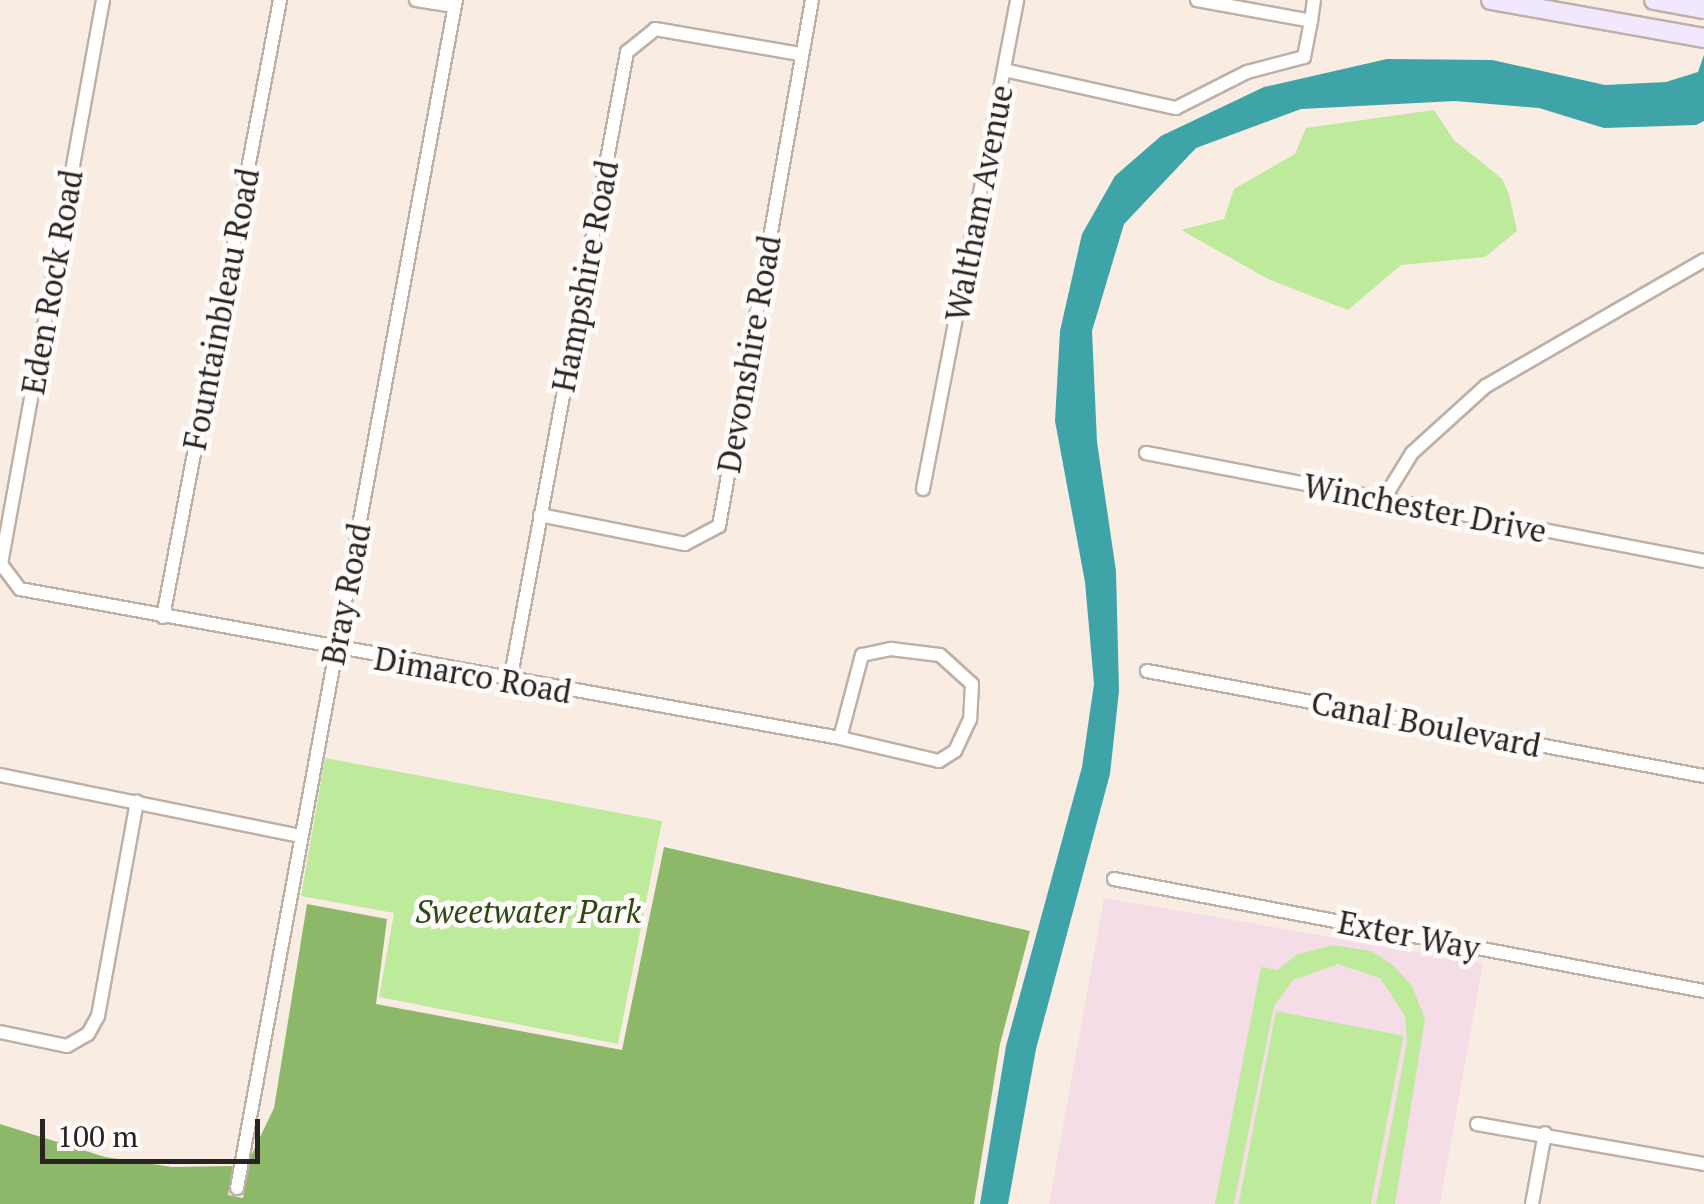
<!DOCTYPE html>
<style>
body{margin:0}
#map{position:relative;width:1704px;height:1204px;overflow:hidden;background:#f9ece3;font-family:"PT Serif",serif}
div>[style]{position:absolute}
.education>*{inset:0;background:#f5dde8}
.green>*{inset:0;background:#beeb9b;transform-origin:0 0}
.forest>*{inset:0;background:#8db86a}
.water>*{inset:0;background:#3ea4a8}
.roads{filter:drop-shadow(2px 0 #bdb0a8) drop-shadow(-2px 0 #bdb0a8) drop-shadow(0 2px #bdb0a8) drop-shadow(0 -2px #bdb0a8)}
.street>*{height:12px;margin:-6px;padding:0 6px;transform-origin:6px;border-radius:6px;background:#fff}
.secondary>*{height:18px;margin:-9px;padding:0 9px;transform-origin:9px;border-radius:9px;background:#f2e8fd}
span{translate:-50% -50%;white-space:nowrap;text-align:center;line-height:1.15;-webkit-text-stroke:10px #fefbfa;paint-order:stroke}
.street-label{font-size:32px;color:#292421}
.park-label{font-size:32px;color:#2e4a12;font-style:italic}
.scale{position:absolute;left:40px;top:1119px;width:220px;height:45px;box-sizing:border-box;border:5px solid #292421;border-top:0;padding-left:12px;font-size:30px;line-height:35px;white-space:nowrap;color:#292421;-webkit-text-stroke:8px #fefbfa;paint-order:stroke}
</style>
<div id="map">
<div class="education">
<i style="clip-path:polygon(1104px 898px,1483px 963px,1440px 1204px,1049px 1204px)"></i>
</div>
<div class="green">
<i style="clip-path:polygon(1434px 110px,1454px 140px,1502px 179px,1509px 194px,1517px 231px,1485px 257px,1401px 265px,1348px 310px,1270px 280px,1181px 230px,1224px 219px,1234px 189px,1295px 154px,1306px 128px)"></i>
<i style="clip-path:polygon(325px 758px,662px 821px,618px 1044px,379px 997px,394px 913px,301px 896px)"></i>
<i style="clip-path:polygon(1333px 945px,1371px 951px,1392px 964px,1412px 986px,1425px 1019px,1395px 1204px,1376px 1204px,1407px 1043px,1405px 1016px,1380px 978px,1338px 964px,1293px 980px,1274px 1006px,1234px 1204px,1215px 1204px,1261px 967px,1277px 970px,1298px 954px)"></i>
<i style="left:1276px;top:1011px;width:130px;height:196px;rotate:11deg"></i>
</div>
<div class="forest">
<i style="clip-path:polygon(664px 847px,1030px 931px,1000px 1044px,974px 1204px,0 1204px,0 1124px,105px 1157px,172px 1167px,233px 1166px,228px 1195px,243px 1198px,250px 1158px,274px 1108px,307px 904px,387px 919px,376px 1004px,622px 1050px)"></i>
</div>
<div class="water">
<i style="clip-path:polygon(1704px 55px,1704px 121px,1696px 125px,1604px 128px,1539px 108px,1455px 101px,1301px 109px,1196px 148px,1124px 224px,1092px 331px,1097px 442px,1116px 571px,1119px 691px,1110px 774px,1036px 1049px,1008px 1204px,980px 1204px,1006px 1046px,1082px 767px,1094px 684px,1085px 582px,1055px 421px,1060px 331px,1082px 234px,1115px 176px,1161px 136px,1264px 87px,1387px 59px,1492px 60px,1605px 85px,1666px 82px,1698px 72px)"></i>
</div>
<div class="roads">
<div class="street">
<i style="left:103px;top:0;width:573px;rotate:100.25deg"></i>
<i style="left:1px;top:564px;width:31px;rotate:53deg"></i>
<i style="left:20px;top:589px;width:833px;rotate:10.3deg"></i>
<i style="left:416px;top:0;width:39px;rotate:9deg"></i>
<i style="left:1197px;top:0;width:116px;rotate:10.4deg"></i>
<i style="left:1311px;top:21px;width:21px;rotate:-82deg"></i>
<i style="left:1004px;top:70px;width:176px;rotate:12.5deg"></i>
<i style="left:1176px;top:108px;width:80px;rotate:-26.9deg"></i>
<i style="left:1247px;top:72px;width:59px;rotate:-14.7deg"></i>
<i style="left:1304px;top:57px;width:37px;rotate:-79deg"></i>
<i style="left:1146px;top:453px;width:568px;rotate:10.95deg"></i>
<i style="left:923px;top:489px;width:498px;rotate:-79.1deg"></i>
<i style="left:1383px;top:500px;width:55px;rotate:-58.3deg"></i>
<i style="left:1412px;top:453px;width:100px;rotate:-42.2deg"></i>
<i style="left:1486px;top:386px;width:252px;rotate:-30deg"></i>
<i style="left:540px;top:515px;width:148px;rotate:11.3deg"></i>
<i style="left:685px;top:544px;width:38px;rotate:-28deg"></i>
<i style="left:719px;top:526px;width:534px;rotate:-79.97deg"></i>
<i style="left:163px;top:617px;width:628px;rotate:-79.26deg"></i>
<i style="left:891px;top:649px;width:49px;rotate:7deg"></i>
<i style="left:940px;top:655px;width:43px;rotate:42.2deg"></i>
<i style="left:972px;top:684px;width:35px;rotate:93deg"></i>
<i style="left:970px;top:719px;width:35px;rotate:115deg"></i>
<i style="left:955px;top:751px;width:19px;rotate:148deg"></i>
<i style="left:939px;top:761px;width:102px;rotate:-166.9deg"></i>
<i style="left:840px;top:738px;width:86px;rotate:-75.2deg"></i>
<i style="left:862px;top:655px;width:30px;rotate:-12deg"></i>
<i style="left:1147px;top:671px;width:567px;rotate:10.68deg"></i>
<i style="left:510px;top:681px;width:640px;rotate:-79.46deg"></i>
<i style="left:627px;top:52px;width:36px;rotate:-39deg"></i>
<i style="left:655px;top:29px;width:147px;rotate:9.8deg"></i>
<i style="left:0;top:775px;width:306px;rotate:11.5deg"></i>
<i style="left:1114px;top:879px;width:601px;rotate:10.75deg"></i>
<i style="left:0;top:1032px;width:68px;rotate:11.8deg"></i>
<i style="left:67px;top:1046px;width:24px;rotate:-30deg"></i>
<i style="left:88px;top:1034px;width:21px;rotate:-61deg"></i>
<i style="left:98px;top:1016px;width:218px;rotate:-79.7deg"></i>
<i style="left:1477px;top:1124px;width:230px;rotate:10deg"></i>
<i style="left:237px;top:1188px;width:1208px;rotate:-79.56deg"></i>
<i style="left:1532px;top:1204px;width:72px;rotate:-79.6deg"></i>
</div>
<div class="secondary">
<i style="left:1491px;top:0;width:216px;rotate:10.1deg"></i>
<i style="left:1654px;top:0;width:51px;rotate:10.2deg"></i>
</div>
</div>
<div class="street-label">
<span style="left:979px;top:203px;rotate:-79deg">Waltham Avenue</span>
<span style="left:585px;top:276px;rotate:-79deg">Hampshire Road</span>
<span style="left:52px;top:282px;rotate:-80deg">Eden Rock Road</span>
<span style="left:221px;top:309px;rotate:-79deg">Fountainbleau Road</span>
<span style="left:749px;top:354px;rotate:-80deg">Devonshire Road</span>
<span style="left:1425px;top:508px;rotate:11deg">Winchester Drive</span>
<span style="left:346px;top:594px;rotate:-79deg">Bray Road</span>
<span style="left:473px;top:675px;rotate:10deg">Dimarco Road</span>
<span style="left:1426px;top:724px;rotate:11deg">Canal Boulevard</span>
<span style="left:1409px;top:935px;rotate:11deg">Exter Way</span>
</div>
<div class="park-label">
<span style="left:528px;top:911px">Sweetwater Park</span>
</div>
<div class="scale">100 m</div>
</div>
